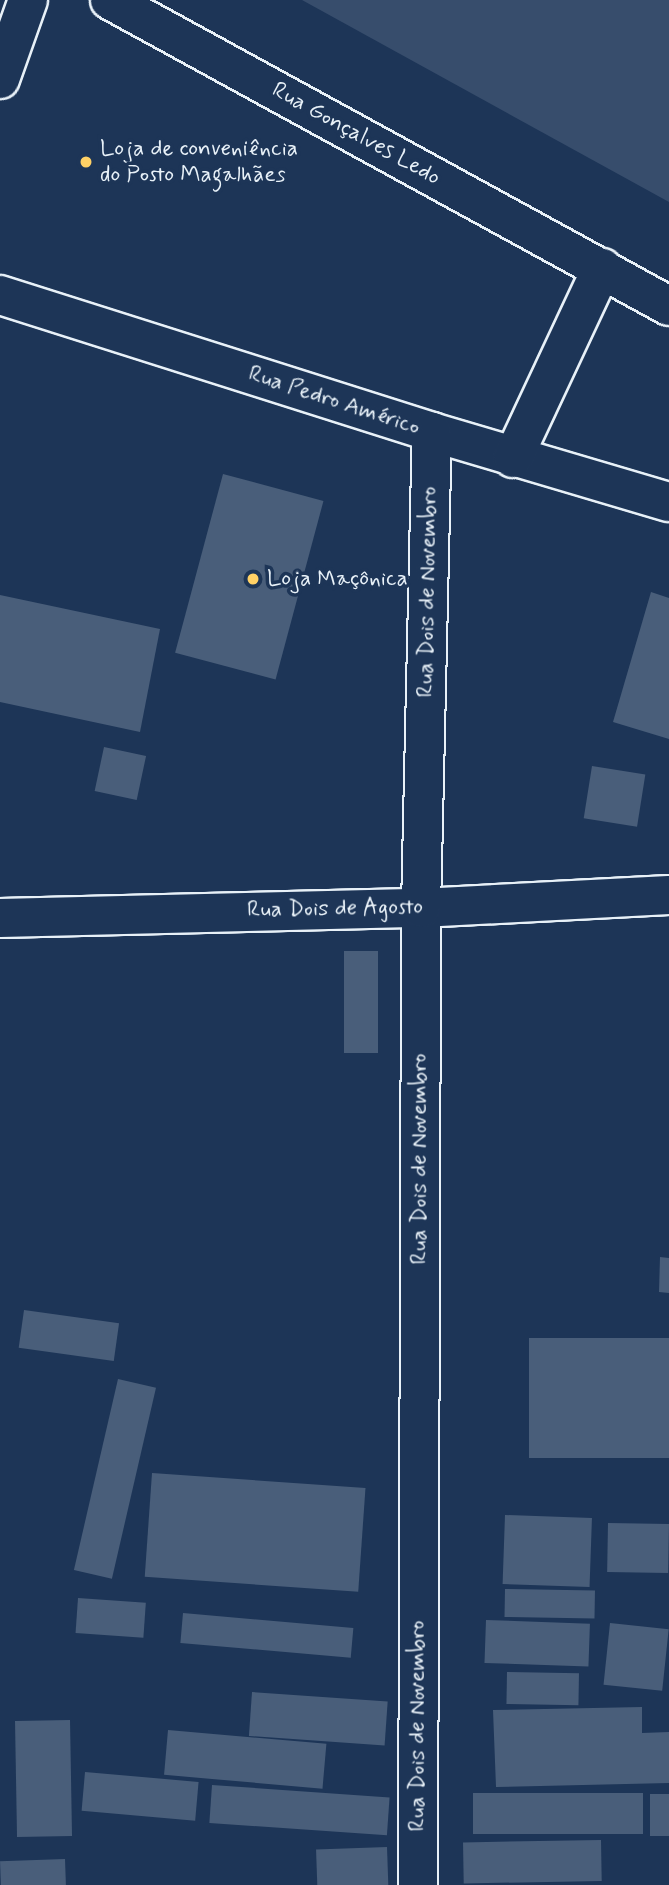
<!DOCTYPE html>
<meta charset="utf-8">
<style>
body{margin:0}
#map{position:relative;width:669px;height:1885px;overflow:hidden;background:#1d3557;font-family:Mynerve,sans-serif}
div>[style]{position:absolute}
.green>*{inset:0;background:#374d6c}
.building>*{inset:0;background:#495e7a;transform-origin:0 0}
.roads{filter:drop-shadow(2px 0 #e8f1f8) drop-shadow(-2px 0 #e8f1f8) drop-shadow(0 2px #e8f1f8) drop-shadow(0 -2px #e8f1f8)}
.minor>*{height:38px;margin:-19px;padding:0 19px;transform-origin:19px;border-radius:19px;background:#1d3557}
.secondary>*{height:38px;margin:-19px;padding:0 19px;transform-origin:19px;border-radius:19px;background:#1d3557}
.dots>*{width:19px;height:19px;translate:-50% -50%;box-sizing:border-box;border:4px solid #1d3557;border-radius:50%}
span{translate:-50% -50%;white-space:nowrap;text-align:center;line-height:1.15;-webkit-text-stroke:7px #1d3557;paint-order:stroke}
.street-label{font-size:23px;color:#e8f1f8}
.poi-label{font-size:23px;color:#e8f1f8}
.left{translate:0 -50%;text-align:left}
</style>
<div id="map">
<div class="green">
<i style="clip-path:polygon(302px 0,669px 0,669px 202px)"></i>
</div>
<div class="building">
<i style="left:223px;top:474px;width:104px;height:185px;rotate:15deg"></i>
<i style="clip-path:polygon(651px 592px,669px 598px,669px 739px,613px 722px)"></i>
<i style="clip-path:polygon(0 595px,160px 629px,140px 732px,0 702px)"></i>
<i style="left:104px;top:747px;width:43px;height:45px;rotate:12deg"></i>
<i style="left:592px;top:766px;width:54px;height:53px;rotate:9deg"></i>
<i style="left:344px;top:951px;width:34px;height:102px"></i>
<i style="clip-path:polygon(660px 1257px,669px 1258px,669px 1293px,659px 1292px)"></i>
<i style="left:24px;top:1310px;width:96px;height:38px;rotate:8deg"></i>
<i style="left:529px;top:1338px;width:140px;height:120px"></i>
<i style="left:118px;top:1379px;width:39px;height:196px;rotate:13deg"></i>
<i style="left:152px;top:1473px;width:214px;height:104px;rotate:4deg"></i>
<i style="left:505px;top:1515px;width:87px;height:69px;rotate:2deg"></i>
<i style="left:608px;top:1523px;width:61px;height:49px;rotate:1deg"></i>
<i style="left:505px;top:1589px;width:90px;height:28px;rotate:1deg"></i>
<i style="left:78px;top:1598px;width:68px;height:35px;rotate:4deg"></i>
<i style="left:183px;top:1613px;width:171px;height:30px;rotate:5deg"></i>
<i style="left:486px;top:1620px;width:104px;height:43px;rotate:2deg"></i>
<i style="left:610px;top:1623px;width:59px;height:62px;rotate:6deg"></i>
<i style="left:507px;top:1672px;width:72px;height:32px;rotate:1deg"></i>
<i style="left:252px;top:1692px;width:136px;height:44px;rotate:4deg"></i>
<i style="clip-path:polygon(642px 1707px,642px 1733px,669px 1732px,669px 1783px,496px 1787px,493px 1710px)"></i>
<i style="left:70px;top:1720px;width:116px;height:55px;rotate:89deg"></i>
<i style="left:168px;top:1730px;width:159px;height:45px;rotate:5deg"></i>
<i style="left:85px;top:1772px;width:114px;height:39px;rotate:5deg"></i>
<i style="left:212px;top:1785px;width:178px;height:38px;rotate:4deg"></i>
<i style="left:643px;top:1793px;width:41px;height:170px;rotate:90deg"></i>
<i style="left:650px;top:1794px;width:19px;height:42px"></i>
<i style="left:601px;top:1840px;width:41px;height:138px;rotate:89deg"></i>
<i style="left:387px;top:1847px;width:38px;height:71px;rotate:88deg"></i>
<i style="left:65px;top:1859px;width:26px;height:65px;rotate:88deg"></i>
</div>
<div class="roads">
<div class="minor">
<i style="left:0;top:79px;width:84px;rotate:-70.5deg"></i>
<i style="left:0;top:295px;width:453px;rotate:17.6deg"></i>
<i style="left:432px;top:432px;width:247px;rotate:16.5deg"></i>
<i style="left:513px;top:458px;width:210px;rotate:-64.9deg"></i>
<i style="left:0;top:918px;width:421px;rotate:-1.4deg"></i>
<i style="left:421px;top:908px;width:248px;rotate:-3deg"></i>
<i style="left:418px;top:1885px;width:977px;rotate:-89.82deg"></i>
<i style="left:421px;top:908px;width:476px;rotate:-88.7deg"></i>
</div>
<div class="secondary">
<i style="left:110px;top:0;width:637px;rotate:28.7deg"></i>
</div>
</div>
<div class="dots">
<i style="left:86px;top:162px;background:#ffd166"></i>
<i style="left:253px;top:579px;background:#ffd166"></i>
</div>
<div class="street-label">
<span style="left:356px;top:134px;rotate:29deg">Rua Gonçalves Ledo</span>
<span style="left:334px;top:401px;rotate:18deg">Rua Pedro Américo</span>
<span style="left:428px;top:592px;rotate:-89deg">Rua Dois de Novembro</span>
<span style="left:335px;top:909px;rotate:-1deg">Rua Dois de Agosto</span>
<span style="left:420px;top:1159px;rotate:-90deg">Rua Dois de Novembro</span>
<span style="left:418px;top:1726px;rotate:-90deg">Rua Dois de Novembro</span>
</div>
<div class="poi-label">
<span class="left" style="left:100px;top:162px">Loja de conveniência<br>do Posto Magalhães</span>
<span class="left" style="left:267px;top:579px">Loja Maçônica</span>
</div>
</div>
